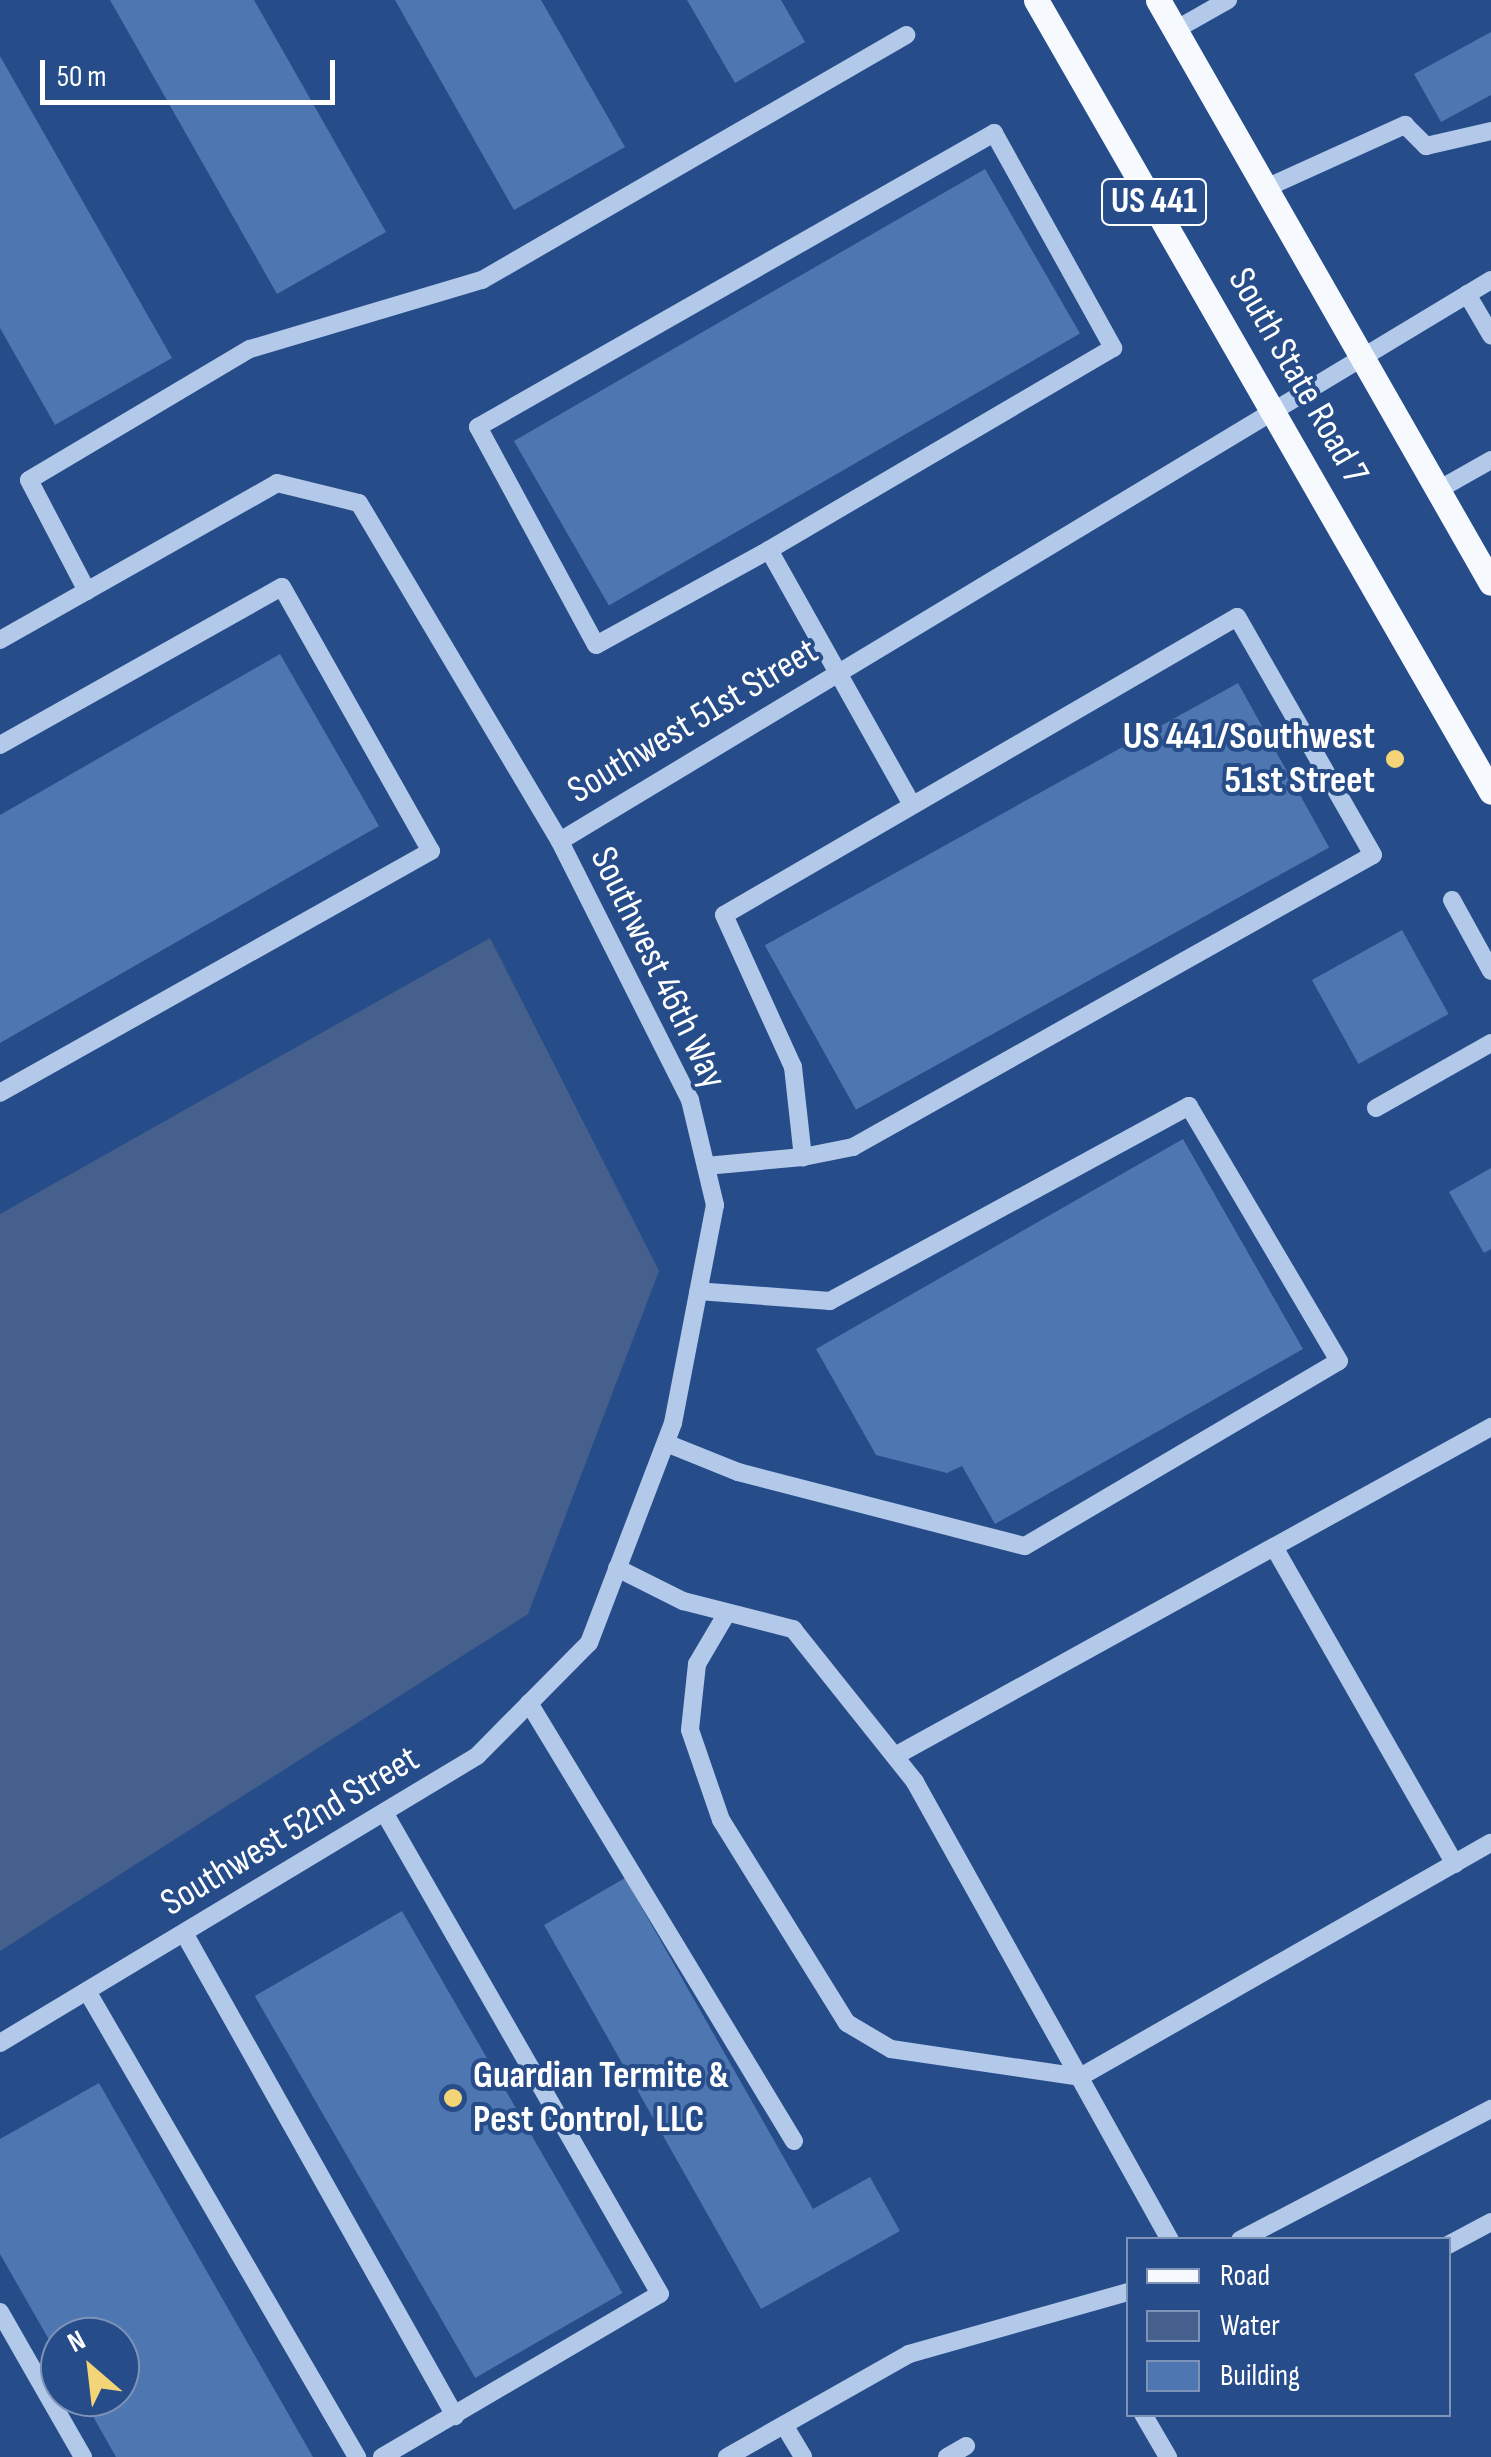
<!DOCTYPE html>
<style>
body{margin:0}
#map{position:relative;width:1491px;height:2457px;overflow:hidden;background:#264c89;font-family:"Sofia Sans Condensed",sans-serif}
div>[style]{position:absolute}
.water>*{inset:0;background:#45608c}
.building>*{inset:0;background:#4e76b1;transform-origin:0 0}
.minor>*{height:18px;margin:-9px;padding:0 9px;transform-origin:9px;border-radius:9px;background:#b2c9e9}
.major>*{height:25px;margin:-12.5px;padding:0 12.5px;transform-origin:12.5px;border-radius:12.5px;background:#f6f9fe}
.dots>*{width:28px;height:28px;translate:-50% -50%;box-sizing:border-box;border:5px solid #264c89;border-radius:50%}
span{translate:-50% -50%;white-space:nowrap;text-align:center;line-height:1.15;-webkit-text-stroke:8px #264c89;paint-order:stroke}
.shield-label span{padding:2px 8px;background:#264c89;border:2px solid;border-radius:8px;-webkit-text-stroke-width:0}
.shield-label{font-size:35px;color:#fff;font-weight:700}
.street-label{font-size:38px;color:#fff}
.poi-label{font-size:38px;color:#fff;font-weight:700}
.right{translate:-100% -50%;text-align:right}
.left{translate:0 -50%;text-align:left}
.legend{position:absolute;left:1126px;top:2237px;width:325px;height:180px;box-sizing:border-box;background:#264c89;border:2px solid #7d94b8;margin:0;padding:12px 18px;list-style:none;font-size:30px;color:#fff}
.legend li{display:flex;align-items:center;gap:20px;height:50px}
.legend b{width:50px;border:2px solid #7d94b8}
.north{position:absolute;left:40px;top:2317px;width:100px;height:100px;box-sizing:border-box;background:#264c89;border:2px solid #7d94b8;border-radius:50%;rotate:332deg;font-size:28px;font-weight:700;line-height:40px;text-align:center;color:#fff}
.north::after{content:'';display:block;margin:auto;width:35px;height:45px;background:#f3d577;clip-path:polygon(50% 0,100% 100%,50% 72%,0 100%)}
.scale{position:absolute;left:40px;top:60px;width:295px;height:45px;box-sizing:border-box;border:5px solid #fff;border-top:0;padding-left:12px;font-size:30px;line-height:35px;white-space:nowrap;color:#fff;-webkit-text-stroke:8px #264c89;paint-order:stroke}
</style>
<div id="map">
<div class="water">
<i style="clip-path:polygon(490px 938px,659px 1271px,528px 1614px,0 1951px,0 1214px)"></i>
</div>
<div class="building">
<i style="clip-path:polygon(110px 0,254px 0,386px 232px,277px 294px)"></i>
<i style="clip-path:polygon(395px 0,541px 0,625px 147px,514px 210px)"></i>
<i style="clip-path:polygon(687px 0,781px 0,805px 42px,735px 83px)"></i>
<i style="clip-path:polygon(1491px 32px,1491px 95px,1441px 122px,1414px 74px)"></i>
<i style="clip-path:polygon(0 56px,172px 358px,55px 425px,0 328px)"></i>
<i style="left:985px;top:169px;width:190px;height:544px;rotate:60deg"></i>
<i style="clip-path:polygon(280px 654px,379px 826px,0 1043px,0 815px)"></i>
<i style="left:1238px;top:683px;width:188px;height:541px;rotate:61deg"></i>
<i style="left:1402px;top:930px;width:96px;height:103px;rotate:61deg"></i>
<i style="clip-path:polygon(1183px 1139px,1303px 1349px,995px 1524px,962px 1466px,947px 1473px,876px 1455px,816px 1349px)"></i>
<i style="clip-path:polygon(1491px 1168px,1491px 1249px,1484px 1253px,1449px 1192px)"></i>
<i style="clip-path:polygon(625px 1878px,813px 2209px,870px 2177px,900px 2231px,761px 2309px,544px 1925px)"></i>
<i style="left:402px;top:1911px;width:441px;height:170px;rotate:60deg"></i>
<i style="clip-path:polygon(99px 2083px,313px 2457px,116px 2457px,82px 2397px,120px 2397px,120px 2337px,60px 2337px,60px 2359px,0 2254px,0 2139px)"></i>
</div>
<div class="minor">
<i style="left:1175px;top:30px;width:61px;rotate:-29.5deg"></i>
<i style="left:1266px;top:188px;width:153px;rotate:-24.4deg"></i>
<i style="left:1405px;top:125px;width:30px;rotate:45deg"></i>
<i style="left:1426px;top:146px;width:67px;rotate:-13deg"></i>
<i style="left:1467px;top:294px;width:48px;rotate:59.7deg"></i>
<i style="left:1438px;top:490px;width:61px;rotate:-29.5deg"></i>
<i style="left:769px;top:550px;width:197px;rotate:151.2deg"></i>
<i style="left:596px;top:645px;width:248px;rotate:-118.4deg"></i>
<i style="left:478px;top:427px;width:594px;rotate:-29.67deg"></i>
<i style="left:994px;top:133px;width:246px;rotate:61deg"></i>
<i style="left:1113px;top:348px;width:399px;rotate:149.6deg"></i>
<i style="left:769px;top:550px;width:288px;rotate:60.7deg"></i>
<i style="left:87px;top:591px;width:125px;rotate:-117.6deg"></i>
<i style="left:29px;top:480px;width:257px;rotate:-30.7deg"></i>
<i style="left:250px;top:349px;width:242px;rotate:-16.6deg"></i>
<i style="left:482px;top:280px;width:490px;rotate:-30deg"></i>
<i style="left:0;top:640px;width:318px;rotate:-29.5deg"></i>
<i style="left:277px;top:483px;width:84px;rotate:13.7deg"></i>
<i style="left:359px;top:503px;width:393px;rotate:59.3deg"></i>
<i style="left:560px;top:841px;width:1087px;rotate:-31.07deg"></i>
<i style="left:0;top:745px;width:323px;rotate:-29.3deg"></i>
<i style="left:282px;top:587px;width:303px;rotate:60.6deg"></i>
<i style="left:431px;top:851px;width:494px;rotate:150.7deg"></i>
<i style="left:1452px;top:900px;width:81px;rotate:61.2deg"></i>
<i style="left:1376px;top:1108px;width:132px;rotate:-29.5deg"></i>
<i style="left:706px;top:1166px;width:97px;rotate:-5.3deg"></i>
<i style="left:803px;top:1157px;width:51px;rotate:-11.3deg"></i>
<i style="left:853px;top:1147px;width:596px;rotate:-29.32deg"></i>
<i style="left:1373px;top:855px;width:274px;rotate:-119.7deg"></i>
<i style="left:1237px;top:617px;width:593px;rotate:149.85deg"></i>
<i style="left:724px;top:915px;width:167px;rotate:65.6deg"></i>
<i style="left:793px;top:1067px;width:91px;rotate:83.7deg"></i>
<i style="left:666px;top:1443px;width:78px;rotate:21.9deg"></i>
<i style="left:738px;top:1472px;width:296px;rotate:14.5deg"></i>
<i style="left:1025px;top:1546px;width:364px;rotate:-30.5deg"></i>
<i style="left:1339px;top:1361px;width:296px;rotate:-120.5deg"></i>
<i style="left:1189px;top:1106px;width:409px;rotate:151.5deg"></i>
<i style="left:830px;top:1301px;width:132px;rotate:-175.7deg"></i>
<i style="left:1274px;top:1547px;width:365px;rotate:60.3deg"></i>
<i style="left:617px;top:1568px;width:74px;rotate:26.6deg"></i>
<i style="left:683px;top:1601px;width:114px;rotate:14.3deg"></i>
<i style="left:793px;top:1629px;width:196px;rotate:51.4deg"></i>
<i style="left:915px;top:1782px;width:524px;rotate:60.89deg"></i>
<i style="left:727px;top:1613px;width:59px;rotate:120.5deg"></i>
<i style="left:697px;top:1664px;width:66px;rotate:96.1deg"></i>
<i style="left:690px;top:1730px;width:95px;rotate:71deg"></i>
<i style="left:721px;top:1820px;width:239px;rotate:58.2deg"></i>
<i style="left:847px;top:2023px;width:51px;rotate:30.6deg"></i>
<i style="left:891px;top:2049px;width:191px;rotate:8.4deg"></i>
<i style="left:1080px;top:2077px;width:473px;rotate:-29.7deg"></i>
<i style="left:529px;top:1703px;width:512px;rotate:58.83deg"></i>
<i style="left:895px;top:1756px;width:681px;rotate:-28.9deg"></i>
<i style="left:184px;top:1933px;width:554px;rotate:60.7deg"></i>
<i style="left:87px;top:1991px;width:539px;rotate:59.91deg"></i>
<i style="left:0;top:2043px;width:557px;rotate:-31.03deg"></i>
<i style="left:477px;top:1756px;width:159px;rotate:-45.3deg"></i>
<i style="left:589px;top:1643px;width:235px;rotate:-69.1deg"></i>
<i style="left:673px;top:1423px;width:222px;rotate:-79.1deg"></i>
<i style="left:715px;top:1205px;width:108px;rotate:-103.4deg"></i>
<i style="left:690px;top:1100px;width:290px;rotate:-116.7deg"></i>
<i style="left:1240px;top:2240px;width:283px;rotate:-27.6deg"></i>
<i style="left:1448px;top:2245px;width:49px;rotate:-28.1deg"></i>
<i style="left:0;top:2312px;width:167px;rotate:60.2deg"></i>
<i style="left:1143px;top:2414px;width:50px;rotate:59.8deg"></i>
<i style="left:784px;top:2425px;width:37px;rotate:59deg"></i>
<i style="left:382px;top:2457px;width:322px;rotate:-30.4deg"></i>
<i style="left:660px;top:2294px;width:555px;rotate:-119.8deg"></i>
<i style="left:727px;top:2457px;width:209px;rotate:-29.5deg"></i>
<i style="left:909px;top:2354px;width:228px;rotate:-15.8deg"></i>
<i style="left:947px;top:2457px;width:22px;rotate:-30deg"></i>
</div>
<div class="major">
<i style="left:1036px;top:0;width:913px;rotate:60.12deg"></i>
<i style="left:1158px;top:0;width:671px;rotate:60.27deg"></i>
</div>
<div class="dots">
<i style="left:1395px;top:759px;background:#f3d577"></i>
<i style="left:453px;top:2098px;background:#f3d577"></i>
</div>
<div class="shield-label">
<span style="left:1154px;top:202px">US 441</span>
</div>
<div class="street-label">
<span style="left:1298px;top:376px;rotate:60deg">South State Road 7</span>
<span style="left:693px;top:721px;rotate:-31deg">Southwest 51st Street</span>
<span style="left:658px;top:968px;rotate:64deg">Southwest 46th Way</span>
<span style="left:290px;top:1831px;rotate:-31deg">Southwest 52nd Street</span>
</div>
<div class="poi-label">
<span class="right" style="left:1375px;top:759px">US 441/Southwest<br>51st Street</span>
<span class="left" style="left:473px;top:2098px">Guardian Termite &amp;<br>Pest Control, LLC</span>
</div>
<ul class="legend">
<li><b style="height:12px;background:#f6f9fe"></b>Road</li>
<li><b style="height:28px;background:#45608c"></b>Water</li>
<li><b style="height:28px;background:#4e76b1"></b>Building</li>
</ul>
<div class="north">N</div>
<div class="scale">50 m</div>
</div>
